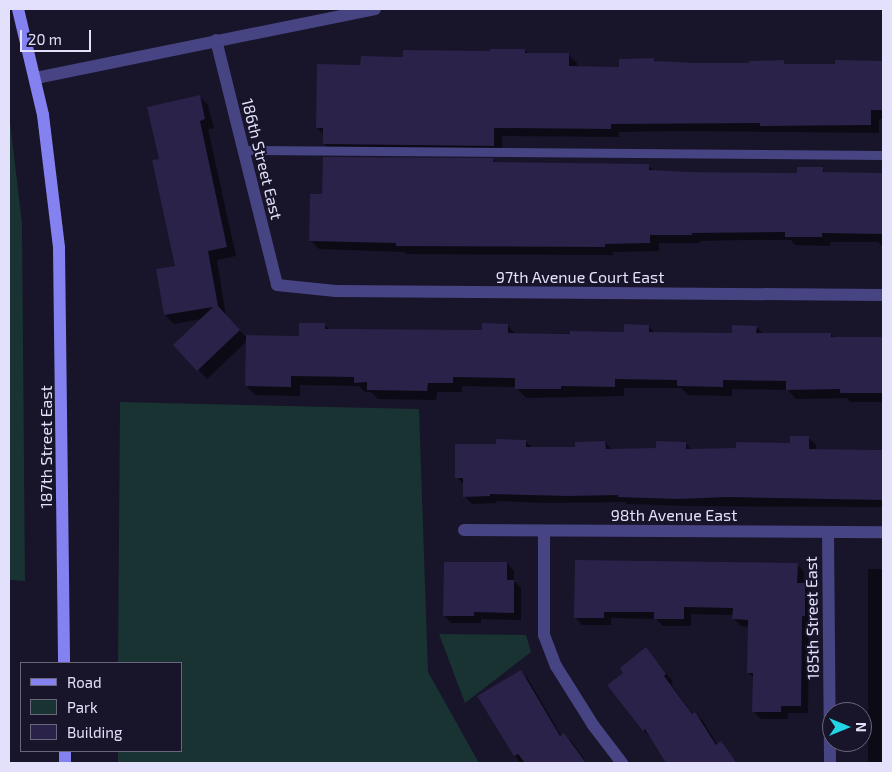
<!DOCTYPE html>
<style>
body{margin:0}
#map{position:relative;width:892px;height:772px;overflow:hidden;background:#181429;font-family:"Exo 2",sans-serif}
div>[style]{position:absolute}
.green>*{inset:0;background:#183332}
.shadow>*{inset:0;background:#0007;transform-origin:0 0}
.building>*{inset:0;background:#2a2248}
.lane>*{height:9px;margin:-4.5px;padding:0 4.5px;transform-origin:4.5px;border-radius:4.5px;background:#464483}
.street>*{height:12px;margin:-6px;padding:0 6px;transform-origin:6px;border-radius:6px;background:#464483}
.secondary>*{height:12px;margin:-6px;padding:0 6px;transform-origin:6px;border-radius:6px;background:#8482f1}
span{translate:-50% -50%;white-space:nowrap;text-align:center;line-height:1.15;-webkit-text-stroke:4px #181429;paint-order:stroke}
.street-label{font-size:16px;color:#e3e0fc}
.frame{position:absolute;inset:0;border:10px solid #e3e0fc;pointer-events:none}
.legend{position:absolute;left:20px;top:662px;width:162px;height:90px;box-sizing:border-box;background:#181429;border:1px solid #69667d;margin:0;padding:6px 9px;list-style:none;font-size:15px;color:#e3e0fc}
.legend li{display:flex;align-items:center;gap:10px;height:25px}
.legend b{width:25px;border:1px solid #69667d}
.north{position:absolute;left:822px;top:702px;width:50px;height:50px;box-sizing:border-box;background:#181429;border:1px solid #69667d;border-radius:50%;rotate:90deg;font-size:14px;font-weight:700;line-height:20px;text-align:center;color:#e3e0fc}
.north::after{content:'';display:block;margin:auto;width:18px;height:22px;background:#21d4e6;clip-path:polygon(50% 0,100% 100%,50% 72%,0 100%)}
.scale{position:absolute;left:20px;top:30px;width:71px;height:22px;box-sizing:border-box;border:2px solid #e3e0fc;border-top:0;padding-left:6px;font-size:15px;line-height:18px;white-space:nowrap;color:#e3e0fc;-webkit-text-stroke:4px #181429;paint-order:stroke}
</style>
<div id="map">
<div class="green">
<i style="clip-path:polygon(9px 114px,22px 223px,25px 581px,9px 580px)"></i>
<i style="clip-path:polygon(120px 402px,419px 409px,428px 672px,479px 763px,118px 763px,118px 751px,181px 751px,181px 663px,118px 663px)"></i>
<i style="clip-path:polygon(439px 634px,526px 635px,531px 652px,465px 703px)"></i>
</div>
<div class="shadow">
<i style="clip-path:polygon(525px 50px,529px 54px,568px 54px,577px 63px,577px 67px,620px 68px,654px 60px,656px 62px,750px 64px,783px 62px,786px 65px,837px 65px,837px 61px,883px 61px,883px 119px,879px 119px,879px 133px,677px 131px,619px 132px,619px 137px,502px 136px,502px 154px,333px 152px,324px 144px,324px 135px,317px 128px,362px 66px,404px 58px)"></i>
<i style="clip-path:polygon(199px 96px,208px 105px,214px 128px,208px 129px,236px 256px,217px 260px,226px 316px,245px 336px,300px 337px,325px 325px,330px 330px,483px 331px,507px 325px,516px 334px,625px 333px,648px 326px,655px 333px,734px 334px,756px 327px,764px 334px,831px 334px,835px 338px,883px 337px,883px 402px,850px 402px,847px 398px,796px 399px,788px 390px,732px 389px,732px 396px,688px 395px,681px 388px,624px 388px,624px 396px,526px 398px,516px 387px,462px 386px,462px 392px,437px 392px,436px 400px,378px 399px,371px 392px,365px 392px,359px 386px,300px 385px,300px 396px,256px 395px,246px 386px,247px 341px,207px 379px,175px 345px,202px 319px,174px 324px,165px 315px,177px 267px,160px 160px)"></i>
<i style="clip-path:polygon(493px 159px,497px 163px,648px 166px,654px 171px,798px 174px,822px 169px,827px 173px,883px 175px,883px 247px,878px 242px,830px 242px,830px 246px,795px 245px,791px 240px,746px 240px,700px 241px,700px 243px,659px 243px,659px 251px,613px 252px,613px 255px,406px 254px,404px 252px,319px 249px,311px 241px,324px 196px)"></i>
<i style="clip-path:polygon(808px 437px,816px 445px,816px 450px,883px 450px,883px 507px,686px 506px,627px 504px,625px 502px,546px 503px,496px 501px,497px 503px,472px 504px,464px 496px,464px 485px,457px 477px,497px 445px,525px 441px,533px 448px,577px 449px,605px 442px,612px 450px,657px 449px,685px 443px,692px 450px,737px 450px,792px 444px)"></i>
<i style="clip-path:polygon(507px 563px,514px 571px,514px 581px,521px 588px,521px 620px,481px 619px,481px 623px,451px 623px,444px 615px)"></i>
<i style="clip-path:polygon(797px 564px,804px 572px,804px 584px,812px 592px,812px 623px,809px 623px,808px 713px,788px 713px,788px 719px,761px 719px,753px 711px,754px 678px,748px 672px,749px 627px,741px 626px,734px 619px,734px 615px,691px 614px,691px 626px,663px 626px,656px 619px,611px 618px,611px 625px,582px 625px,575px 617px)"></i>
<i style="left:868px;top:569px;width:15px;height:194px"></i>
<i style="clip-path:polygon(653px 657px,673px 682px,671px 684px,693px 715px,695px 713px,703px 721px,718px 746px,721px 743px,738px 763px,667px 763px,651px 737px,643px 730px)"></i>
<i style="clip-path:polygon(521px 672px,528px 679px,562px 737px,564px 735px,572px 742px,587px 763px,520px 763px,479px 697px)"></i>
</div>
<div class="building">
<i style="clip-path:polygon(490px 49px,525px 49px,525px 53px,569px 53px,569px 66px,619px 67px,619px 59px,654px 58px,654px 61px,699px 63px,749px 63px,749px 61px,784px 60px,784px 64px,835px 64px,835px 60px,883px 61px,883px 110px,871px 110px,871px 125px,760px 126px,760px 123px,611px 124px,611px 129px,494px 128px,494px 146px,323px 144px,323px 128px,316px 128px,317px 64px,360px 65px,361px 56px,403px 57px,403px 50px,490px 51px)"></i>
<i style="clip-path:polygon(200px 95px,205px 119px,200px 121px,227px 247px,208px 251px,218px 306px,240px 330px,197px 371px,173px 345px,213px 307px,164px 315px,156px 269px,175px 266px,152px 160px,159px 159px,147px 107px)"></i>
<i style="clip-path:polygon(323px 157px,494px 158px,493px 162px,649px 164px,649px 170px,693px 172px,797px 173px,797px 167px,823px 167px,823px 172px,883px 173px,883px 234px,822px 233px,822px 237px,785px 237px,785px 232px,692px 233px,692px 235px,650px 235px,650px 243px,605px 244px,605px 247px,396px 246px,396px 243px,309px 241px,310px 194px,322px 194px)"></i>
<i style="clip-path:polygon(299px 323px,325px 323px,325px 329px,350px 329px,482px 330px,482px 323px,508px 324px,508px 333px,570px 334px,570px 331px,624px 332px,624px 324px,649px 325px,649px 332px,732px 333px,732px 325px,757px 326px,756px 333px,831px 333px,831px 337px,883px 337px,883px 393px,840px 393px,840px 389px,786px 390px,786px 381px,723px 380px,723px 387px,677px 386px,677px 380px,615px 379px,615px 387px,561px 386px,561px 389px,515px 389px,515px 378px,453px 377px,453px 383px,428px 383px,427px 391px,367px 390px,367px 382px,354px 383px,354px 377px,291px 376px,291px 387px,245px 386px,246px 335px,299px 336px)"></i>
<i style="clip-path:polygon(790px 436px,809px 436px,809px 449px,883px 450px,883px 500px,728px 497px,678px 499px,618px 497px,618px 495px,568px 496px,490px 494px,490px 496px,463px 497px,463px 478px,455px 478px,455px 444px,496px 444px,496px 439px,526px 440px,526px 447px,575px 447px,575px 442px,605px 441px,606px 449px,656px 448px,656px 441px,686px 442px,686px 449px,736px 448px,736px 442px,790px 443px)"></i>
<i style="clip-path:polygon(575px 560px,798px 563px,797px 583px,805px 583px,805px 616px,802px 616px,801px 706px,781px 706px,781px 712px,752px 712px,753px 673px,747px 673px,748px 620px,732px 619px,733px 608px,684px 607px,684px 619px,654px 619px,654px 612px,604px 612px,604px 618px,574px 618px)"></i>
<i style="clip-path:polygon(444px 562px,507px 562px,507px 580px,514px 580px,514px 613px,474px 612px,474px 616px,443px 616px)"></i>
<i style="clip-path:polygon(646px 647px,666px 674px,664px 676px,692px 714px,695px 712px,716px 745px,721px 741px,737px 763px,666px 763px,645px 729px,643px 731px,607px 685px,623px 673px,620px 668px)"></i>
<i style="clip-path:polygon(521px 670px,560px 736px,564px 733px,586px 763px,525px 763px,518px 754px,514px 756px,477px 696px)"></i>
</div>
<div class="lane">
<i style="left:243px;top:150px;width:640px;rotate:0.45deg"></i>
</div>
<div class="street">
<i style="left:216px;top:40px;width:252px;rotate:76deg"></i>
<i style="left:277px;top:285px;width:59px;rotate:5.8deg"></i>
<i style="left:336px;top:291px;width:547px;rotate:0.42deg"></i>
<i style="left:36px;top:78px;width:346px;rotate:-11.5deg"></i>
<i style="left:464px;top:530px;width:419px;rotate:0.3deg"></i>
<i style="left:544px;top:531px;width:104px;rotate:90deg"></i>
<i style="left:544px;top:635px;width:33px;rotate:69deg"></i>
<i style="left:556px;top:666px;width:70px;rotate:57.9deg"></i>
<i style="left:593px;top:725px;width:48px;rotate:52.7deg"></i>
<i style="left:828px;top:532px;width:231px;rotate:89.5deg"></i>
</div>
<div class="secondary">
<i style="left:18px;top:9px;width:109px;rotate:76.7deg"></i>
<i style="left:43px;top:115px;width:134px;rotate:83.1deg"></i>
<i style="left:59px;top:248px;width:415px;rotate:89.3deg"></i>
<i style="left:65px;top:751px;width:12px;rotate:90deg"></i>
</div>
<div class="street-label">
<span style="left:262px;top:159px;rotate:76deg">186th Street East</span>
<span style="left:580px;top:277px">97th Avenue Court East</span>
<span style="left:46px;top:447px;rotate:-90deg">187th Street East</span>
<span style="left:674px;top:515px">98th Avenue East</span>
<span style="left:812px;top:618px;rotate:-91deg">185th Street East</span>
</div>
<div class="frame"></div>
<ul class="legend">
<li><b style="height:6px;background:#8482f1"></b>Road</li>
<li><b style="height:14px;background:#183332"></b>Park</li>
<li><b style="height:14px;background:#2a2248"></b>Building</li>
</ul>
<div class="north">N</div>
<div class="scale">20 m</div>
</div>
